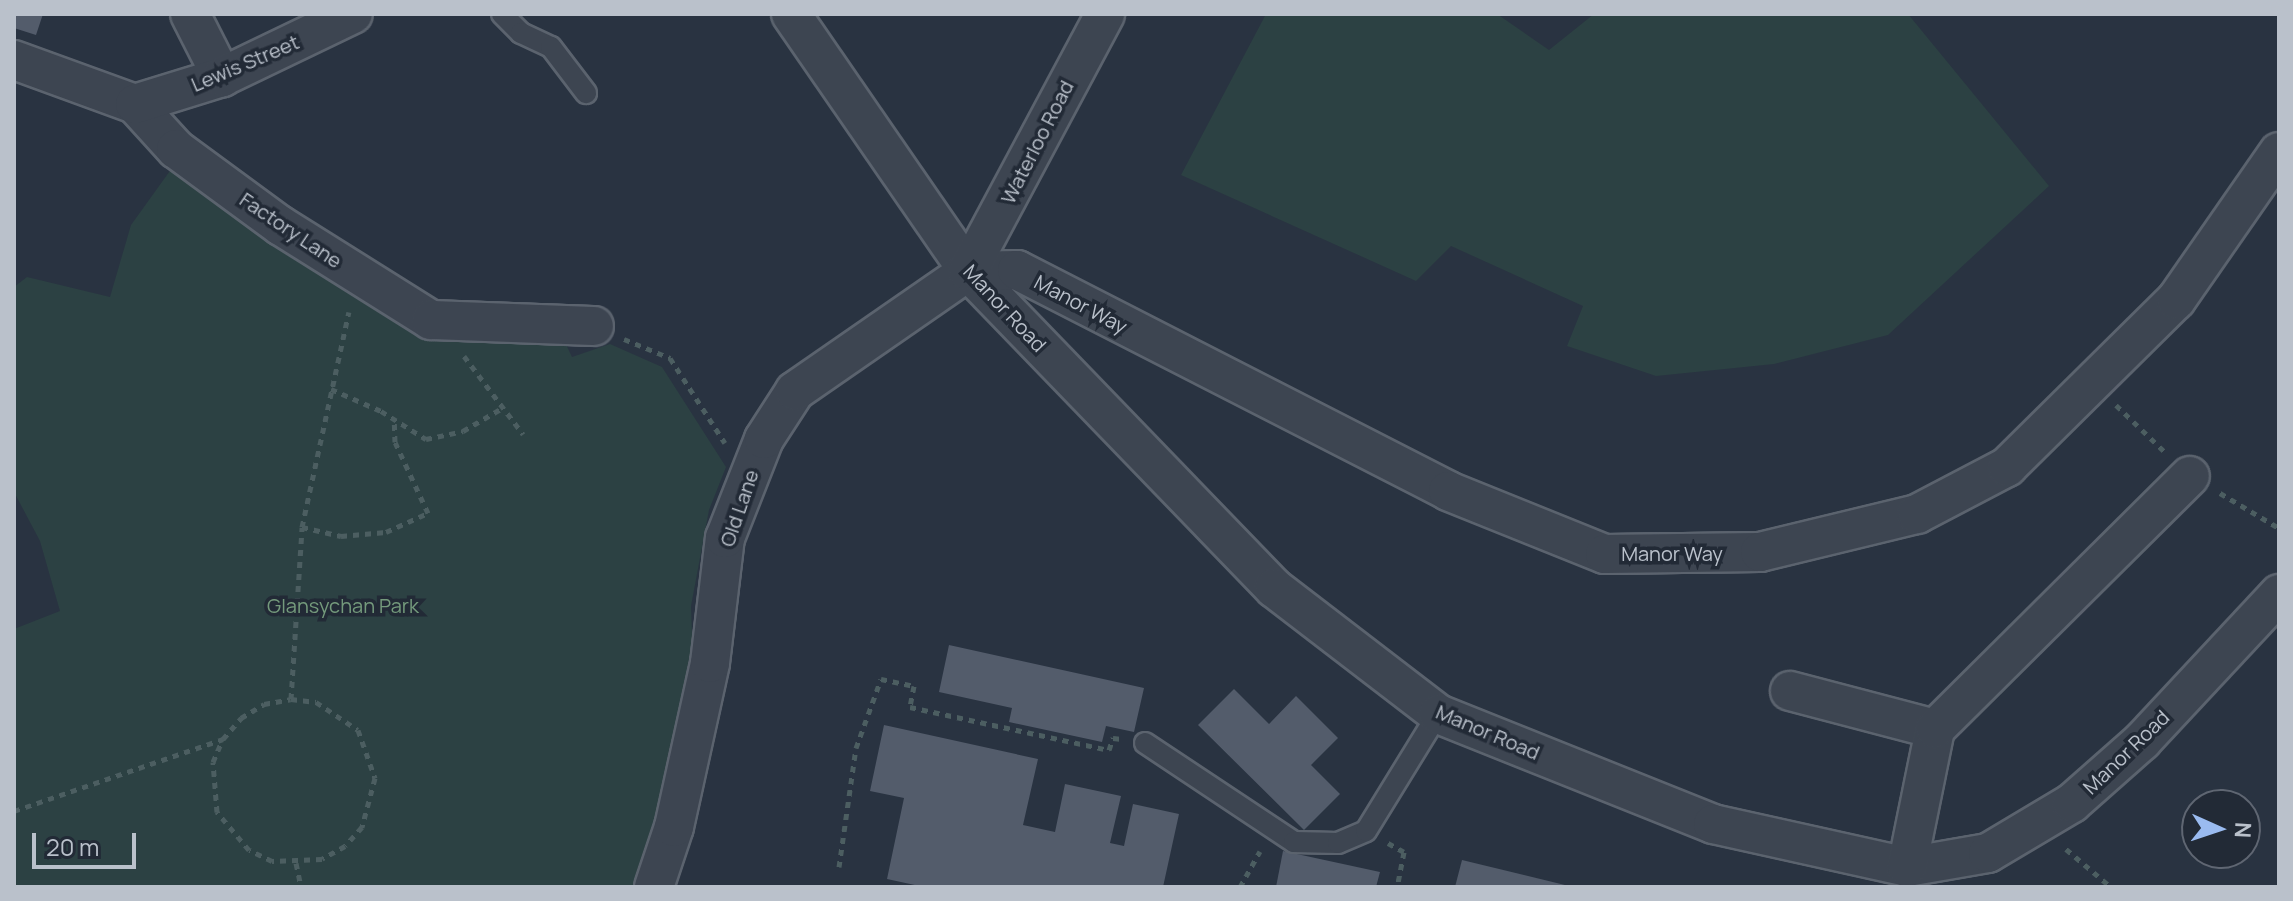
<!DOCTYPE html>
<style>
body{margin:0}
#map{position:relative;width:2293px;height:901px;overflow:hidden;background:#293341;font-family:Manrope,sans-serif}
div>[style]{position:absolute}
.green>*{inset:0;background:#2c4143}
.building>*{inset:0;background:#535c6b}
.path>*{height:5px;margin-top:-2.5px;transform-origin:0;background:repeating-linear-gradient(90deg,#4c5e61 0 6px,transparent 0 12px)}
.roads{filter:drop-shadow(2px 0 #5b636e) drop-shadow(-2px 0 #5b636e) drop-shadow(0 2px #5b636e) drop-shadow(0 -2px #5b636e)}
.lane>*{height:20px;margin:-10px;padding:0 10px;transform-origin:10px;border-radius:10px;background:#3d4551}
.street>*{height:38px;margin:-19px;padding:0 19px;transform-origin:19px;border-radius:19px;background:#3d4551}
span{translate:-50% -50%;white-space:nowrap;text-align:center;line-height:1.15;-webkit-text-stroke:7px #222a36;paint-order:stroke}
.street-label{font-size:20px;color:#bac1cb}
.park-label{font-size:20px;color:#749a7c}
.frame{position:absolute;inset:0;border:16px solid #bac1cb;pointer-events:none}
.north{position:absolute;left:2181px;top:789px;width:80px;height:80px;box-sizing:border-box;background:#222a36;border:2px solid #5f6672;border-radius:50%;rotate:93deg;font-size:22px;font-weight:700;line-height:32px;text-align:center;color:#bac1cb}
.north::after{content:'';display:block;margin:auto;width:28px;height:36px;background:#9abbf0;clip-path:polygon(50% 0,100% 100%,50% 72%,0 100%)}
.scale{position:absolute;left:32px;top:833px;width:104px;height:36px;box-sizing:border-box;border:4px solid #bac1cb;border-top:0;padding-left:10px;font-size:24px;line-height:28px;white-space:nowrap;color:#bac1cb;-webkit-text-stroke:6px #222a36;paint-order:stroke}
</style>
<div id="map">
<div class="green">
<i style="clip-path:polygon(1266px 14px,1497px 14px,1549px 50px,1594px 14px,1908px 14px,2049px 186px,1888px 335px,1774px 364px,1656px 376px,1567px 346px,1583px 306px,1451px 246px,1416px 281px,1181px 175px)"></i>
<i style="clip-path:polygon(172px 168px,374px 299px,561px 334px,572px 357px,610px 344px,662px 367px,726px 467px,709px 510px,691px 606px,694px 688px,637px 887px,14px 887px,14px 629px,60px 611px,40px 541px,14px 492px,14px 287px,27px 277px,110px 297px,131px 225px)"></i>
</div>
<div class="building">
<i style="clip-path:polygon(14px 14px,43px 14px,36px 35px,14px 28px)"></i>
<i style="clip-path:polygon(949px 645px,1144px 688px,1134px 732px,1106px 726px,1102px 742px,1009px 722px,1012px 708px,939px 692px)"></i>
<i style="clip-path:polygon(1234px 689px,1269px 724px,1296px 696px,1338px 738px,1311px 765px,1340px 794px,1304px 830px,1198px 725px)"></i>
<i style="clip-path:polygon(884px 725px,1038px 759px,1023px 825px,1055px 832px,1065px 784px,1121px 796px,1110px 843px,1124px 846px,1133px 804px,1179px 814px,1163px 887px,924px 887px,887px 879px,904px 798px,870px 791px)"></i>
<i style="clip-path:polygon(1283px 851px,1380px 872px,1376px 887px,1276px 887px)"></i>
<i style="clip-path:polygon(1462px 860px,1569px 886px,1569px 887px,1455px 887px)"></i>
</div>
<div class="path">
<i style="left:624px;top:339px;width:50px;rotate:22.4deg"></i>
<i style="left:670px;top:358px;width:101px;rotate:57.1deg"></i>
<i style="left:464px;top:356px;width:98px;rotate:52.9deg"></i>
<i style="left:331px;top:389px;width:55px;rotate:23.7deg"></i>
<i style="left:381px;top:411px;width:53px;rotate:31.9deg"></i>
<i style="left:426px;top:439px;width:38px;rotate:-12deg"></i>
<i style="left:463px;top:431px;width:48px;rotate:-30.3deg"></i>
<i style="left:2116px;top:405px;width:66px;rotate:43.8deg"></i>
<i style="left:2220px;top:493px;width:69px;rotate:30.7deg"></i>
<i style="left:302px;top:527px;width:40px;rotate:13deg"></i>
<i style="left:341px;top:536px;width:45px;rotate:-5.1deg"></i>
<i style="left:386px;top:532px;width:46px;rotate:-24.3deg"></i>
<i style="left:428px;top:513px;width:78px;rotate:-114.9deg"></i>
<i style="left:395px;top:442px;width:23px;rotate:-92deg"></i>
<i style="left:291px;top:699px;width:172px;rotate:-86.3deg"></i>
<i style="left:302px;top:527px;width:220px;rotate:-77.7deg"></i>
<i style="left:14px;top:811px;width:221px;rotate:-19deg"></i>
<i style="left:223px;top:739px;width:28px;rotate:-49deg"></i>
<i style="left:241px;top:718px;width:27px;rotate:-31deg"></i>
<i style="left:264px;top:704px;width:27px;rotate:-10deg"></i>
<i style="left:291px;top:699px;width:25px;rotate:7deg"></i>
<i style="left:316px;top:702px;width:50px;rotate:33.7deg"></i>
<i style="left:358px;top:730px;width:51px;rotate:70.5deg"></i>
<i style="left:375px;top:778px;width:51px;rotate:104.9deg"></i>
<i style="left:362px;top:827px;width:25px;rotate:132deg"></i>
<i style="left:345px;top:846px;width:26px;rotate:151deg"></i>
<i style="left:322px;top:859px;width:50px;rotate:177.7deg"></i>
<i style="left:272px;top:861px;width:25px;rotate:-154deg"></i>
<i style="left:249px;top:850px;width:50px;rotate:-130.1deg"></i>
<i style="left:217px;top:812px;width:50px;rotate:-94.6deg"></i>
<i style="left:213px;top:762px;width:25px;rotate:-67deg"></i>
<i style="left:1388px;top:843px;width:18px;rotate:29deg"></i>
<i style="left:1404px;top:852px;width:36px;rotate:101deg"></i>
<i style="left:2066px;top:849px;width:59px;rotate:40.2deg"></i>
<i style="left:296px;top:863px;width:25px;rotate:78deg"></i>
<i style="left:839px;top:867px;width:120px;rotate:-81.9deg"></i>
<i style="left:856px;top:748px;width:73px;rotate:-70.1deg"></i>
<i style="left:881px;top:679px;width:34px;rotate:12deg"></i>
<i style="left:914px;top:686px;width:21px;rotate:101deg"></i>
<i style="left:910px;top:707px;width:204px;rotate:12.2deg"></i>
<i style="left:1109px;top:750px;width:13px;rotate:-72deg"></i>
<i style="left:1113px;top:738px;width:9px;rotate:6deg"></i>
<i style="left:1240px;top:887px;width:41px;rotate:-60.9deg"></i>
</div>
<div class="roads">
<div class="lane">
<i style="left:502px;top:14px;width:27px;rotate:45deg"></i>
<i style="left:521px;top:33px;width:33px;rotate:25deg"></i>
<i style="left:551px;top:47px;width:58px;rotate:52.7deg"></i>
<i style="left:1145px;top:743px;width:179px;rotate:33.6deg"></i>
<i style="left:1294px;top:842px;width:44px;rotate:1.3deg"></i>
<i style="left:1338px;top:843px;width:30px;rotate:-23deg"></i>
<i style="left:1366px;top:831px;width:137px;rotate:-58.4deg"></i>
</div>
<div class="street">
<i style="left:190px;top:14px;width:71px;rotate:63.1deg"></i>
<i style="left:791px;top:14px;width:312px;rotate:55.4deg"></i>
<i style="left:968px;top:271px;width:441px;rotate:46deg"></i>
<i style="left:1274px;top:588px;width:207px;rotate:37.5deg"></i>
<i style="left:1438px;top:714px;width:296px;rotate:21.8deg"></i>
<i style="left:1713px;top:824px;width:199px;rotate:12.5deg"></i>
<i style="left:1907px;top:867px;width:82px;rotate:-9.8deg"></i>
<i style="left:1988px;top:853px;width:98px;rotate:-30.8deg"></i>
<i style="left:2072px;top:803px;width:94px;rotate:-41.5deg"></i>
<i style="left:2142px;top:741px;width:201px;rotate:-47deg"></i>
<i style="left:14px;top:60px;width:129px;rotate:20deg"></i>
<i style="left:135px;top:104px;width:61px;rotate:47.7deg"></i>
<i style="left:176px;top:149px;width:130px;rotate:36.3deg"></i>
<i style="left:281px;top:226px;width:177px;rotate:32.1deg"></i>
<i style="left:431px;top:320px;width:163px;rotate:2.1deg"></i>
<i style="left:135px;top:104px;width:91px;rotate:-17.2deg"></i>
<i style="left:222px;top:77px;width:145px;rotate:-25.7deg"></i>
<i style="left:968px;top:271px;width:49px;rotate:-1.2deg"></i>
<i style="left:1017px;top:270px;width:484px;rotate:27.1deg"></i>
<i style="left:1448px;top:491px;width:169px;rotate:21.9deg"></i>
<i style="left:1605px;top:554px;width:155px;rotate:-0.7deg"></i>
<i style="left:1760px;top:552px;width:162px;rotate:-13.6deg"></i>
<i style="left:1917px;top:514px;width:102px;rotate:-27.6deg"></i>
<i style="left:2007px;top:467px;width:238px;rotate:-44.7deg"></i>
<i style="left:2176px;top:300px;width:180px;rotate:-55.2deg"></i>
<i style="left:1790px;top:691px;width:150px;rotate:14.7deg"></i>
<i style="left:1907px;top:867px;width:141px;rotate:-78.5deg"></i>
<i style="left:1935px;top:729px;width:359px;rotate:-44.8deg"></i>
<i style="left:654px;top:887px;width:63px;rotate:-71.6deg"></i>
<i style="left:674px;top:827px;width:168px;rotate:-77.6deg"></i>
<i style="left:710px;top:663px;width:126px;rotate:-83.2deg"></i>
<i style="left:725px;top:538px;width:106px;rotate:-68.5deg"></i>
<i style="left:764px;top:439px;width:57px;rotate:-57.1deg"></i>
<i style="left:795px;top:391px;width:211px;rotate:-34.7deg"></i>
<i style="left:968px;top:271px;width:291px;rotate:-61.9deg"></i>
</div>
</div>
<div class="street-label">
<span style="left:245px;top:63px;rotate:-23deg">Lewis Street</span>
<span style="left:1037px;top:142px;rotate:-63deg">Waterloo Road</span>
<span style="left:291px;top:230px;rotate:34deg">Factory Lane</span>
<span style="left:1081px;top:304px;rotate:28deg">Manor Way</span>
<span style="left:1005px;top:308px;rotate:47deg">Manor Road</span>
<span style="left:739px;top:508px;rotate:-71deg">Old Lane</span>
<span style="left:1672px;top:553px">Manor Way</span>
<span style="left:1488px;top:732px;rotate:23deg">Manor Road</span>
<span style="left:2126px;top:752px;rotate:-44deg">Manor Road</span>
</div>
<div class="park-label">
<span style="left:343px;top:605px">Glansychan Park</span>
</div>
<div class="frame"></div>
<div class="north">N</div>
<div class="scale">20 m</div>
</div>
